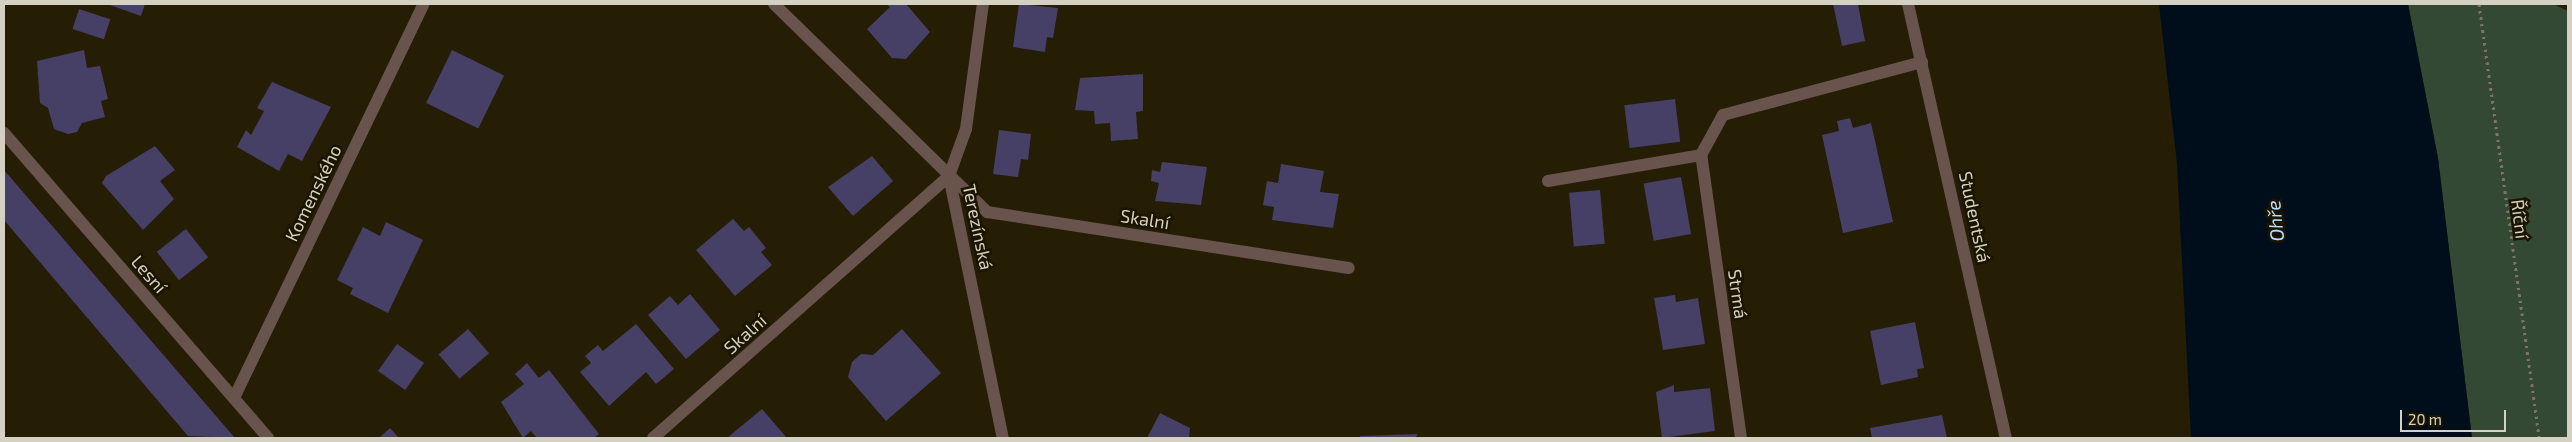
<!DOCTYPE html>
<meta charset="utf-8">
<style>
body{margin:0}
#map{position:relative;width:2572px;height:442px;overflow:hidden;background:#251e04;font-family:"Exo 2",sans-serif}
div>[style]{position:absolute}
.green>*{inset:0;background:#344933}
.water>*{inset:0;background:#000e1b}
.building>*{inset:0;background:#463f66;transform-origin:0 0}
.path>*{height:3px;margin-top:-1.5px;transform-origin:0;background:repeating-linear-gradient(90deg,#7b7561 0 2.5px,transparent 0 6.5px)}
.minor>*{height:12px;margin:-6px;padding:0 6px;transform-origin:6px;border-radius:6px;background:#68544d}
.tertiary>*{height:12px;margin:-6px;padding:0 6px;transform-origin:6px;border-radius:6px;background:#68544d}
span{translate:-50% -50%;white-space:nowrap;text-align:center;line-height:1.15;-webkit-text-stroke:5px #1b1500;paint-order:stroke}
.street-label{font-size:18px;color:#d5d1c2}
.water-label{font-size:19px;color:#b9e1fe;font-style:italic}
.frame{position:absolute;inset:0;border:5px solid #d5d1c2;pointer-events:none}
.scale{position:absolute;left:2400px;top:410px;width:106px;height:22px;box-sizing:border-box;border:2px solid #d5d1c2;border-top:0;padding-left:6px;font-size:15px;line-height:18px;white-space:nowrap;color:#d5d1c2;-webkit-text-stroke:4px #1b1500;paint-order:stroke}
</style>
<div id="map">
<div class="green">
<i style="clip-path:polygon(2408px 4px,2553px 4px,2568px 11px,2568px 438px,2472px 438px,2438px 158px)"></i>
</div>
<div class="water">
<i style="clip-path:polygon(2159px 4px,2408px 4px,2438px 158px,2472px 438px,2191px 438px,2177px 164px)"></i>
</div>
<div class="building">
<i style="clip-path:polygon(107px 4px,145px 4px,141px 16px)"></i>
<i style="clip-path:polygon(886px 4px,906px 4px,930px 32px,906px 59px,892px 58px,867px 29px,890px 7px)"></i>
<i style="clip-path:polygon(1019px 4px,1058px 8px,1053px 38px,1047px 37px,1045px 52px,1013px 47px)"></i>
<i style="clip-path:polygon(1833px 4px,1858px 4px,1865px 41px,1842px 46px)"></i>
<i style="left:79px;top:9px;width:33px;height:21px;rotate:18deg"></i>
<i style="clip-path:polygon(84px 50px,87px 68px,100px 66px,108px 99px,101px 101px,105px 117px,82px 123px,77px 132px,68px 134px,54px 129px,48px 108px,40px 103px,37px 61px)"></i>
<i style="left:452px;top:50px;width:58px;height:59px;rotate:26deg"></i>
<i style="clip-path:polygon(1143px 74px,1143px 111px,1136px 112px,1138px 139px,1111px 141px,1110px 123px,1095px 124px,1094px 111px,1075px 110px,1080px 78px)"></i>
<i style="clip-path:polygon(272px 82px,331px 107px,302px 161px,288px 154px,279px 171px,237px 147px,246px 130px,251px 135px,264px 111px,257px 108px)"></i>
<i style="left:1675px;top:99px;width:43px;height:51px;rotate:83deg"></i>
<i style="clip-path:polygon(1850px 118px,1853px 128px,1871px 123px,1893px 222px,1843px 233px,1822px 135px,1839px 131px,1837px 121px)"></i>
<i style="clip-path:polygon(999px 130px,1031px 134px,1028px 160px,1021px 159px,1018px 177px,993px 174px)"></i>
<i style="clip-path:polygon(155px 146px,175px 170px,160px 181px,174px 199px,143px 230px,102px 183px,106px 176px)"></i>
<i style="clip-path:polygon(872px 156px,893px 181px,853px 216px,828px 187px)"></i>
<i style="clip-path:polygon(1162px 162px,1207px 167px,1201px 205px,1155px 201px,1159px 183px,1151px 181px,1152px 170px,1160px 172px)"></i>
<i style="clip-path:polygon(1281px 164px,1324px 171px,1320px 192px,1339px 194px,1333px 228px,1272px 220px,1274px 207px,1263px 205px,1267px 181px,1278px 183px)"></i>
<i style="clip-path:polygon(4px 170px,85px 264px,235px 438px,188px 436px,4px 220px)"></i>
<i style="left:1681px;top:177px;width:58px;height:38px;rotate:80deg"></i>
<i style="left:1600px;top:190px;width:54px;height:31px;rotate:85deg"></i>
<i style="clip-path:polygon(733px 219px,744px 231px,749px 227px,766px 248px,761px 252px,772px 265px,735px 296px,696px 250px)"></i>
<i style="clip-path:polygon(386px 222px,423px 240px,388px 313px,350px 294px,353px 288px,337px 280px,363px 227px,380px 236px)"></i>
<i style="left:186px;top:229px;width:36px;height:37px;rotate:52deg"></i>
<i style="clip-path:polygon(690px 294px,720px 330px,686px 359px,648px 315px,670px 296px,678px 305px)"></i>
<i style="clip-path:polygon(1675px 295px,1676px 302px,1698px 298px,1705px 344px,1663px 350px,1654px 298px)"></i>
<i style="clip-path:polygon(1915px 322px,1924px 368px,1917px 369px,1918px 377px,1881px 385px,1870px 331px)"></i>
<i style="clip-path:polygon(636px 324px,674px 369px,656px 384px,646px 372px,609px 406px,580px 372px,591px 363px,585px 356px,598px 345px,603px 351px)"></i>
<i style="left:468px;top:329px;width:32px;height:39px;rotate:49deg"></i>
<i style="clip-path:polygon(902px 329px,941px 373px,886px 421px,848px 377px,852px 362px,861px 354px,873px 355px)"></i>
<i style="left:397px;top:344px;width:33px;height:33px;rotate:35deg"></i>
<i style="clip-path:polygon(527px 363px,539px 378px,549px 370px,599px 434px,594px 438px,537px 438px,531px 431px,523px 438px,501px 402px,524px 384px,515px 374px)"></i>
<i style="clip-path:polygon(1674px 385px,1674px 392px,1710px 388px,1715px 431px,1662px 438px,1656px 392px)"></i>
<i style="clip-path:polygon(762px 409px,787px 438px,727px 438px)"></i>
<i style="clip-path:polygon(1160px 413px,1190px 428px,1189px 438px,1147px 438px)"></i>
<i style="clip-path:polygon(1942px 415px,1947px 438px,1872px 438px,1870px 428px)"></i>
<i style="clip-path:polygon(390px 428px,399px 438px,379px 438px)"></i>
<i style="clip-path:polygon(1418px 434px,1415px 438px,1360px 438px,1360px 436px)"></i>
</div>
<div class="path">
<i style="left:2479px;top:4px;width:438px;rotate:82.1deg"></i>
</div>
<div class="minor">
<i style="left:774px;top:4px;width:298px;rotate:44.3deg"></i>
<i style="left:987px;top:212px;width:366px;rotate:8.8deg"></i>
<i style="left:4px;top:133px;width:403px;rotate:49.1deg"></i>
<i style="left:949px;top:176px;width:268px;rotate:78.4deg"></i>
<i style="left:1548px;top:181px;width:155px;rotate:-9.6deg"></i>
<i style="left:234px;top:398px;width:437px;rotate:-64.3deg"></i>
<i style="left:653px;top:438px;width:395px;rotate:-41.5deg"></i>
<i style="left:949px;top:176px;width:50px;rotate:-70.1deg"></i>
<i style="left:966px;top:129px;width:126px;rotate:-82.3deg"></i>
<i style="left:1741px;top:438px;width:286px;rotate:-98deg"></i>
<i style="left:1701px;top:155px;width:46px;rotate:-61.2deg"></i>
<i style="left:1723px;top:115px;width:206px;rotate:-14.9deg"></i>
</div>
<div class="tertiary">
<i style="left:1908px;top:4px;width:445px;rotate:77.3deg"></i>
</div>
<div class="street-label">
<span style="left:313px;top:193px;rotate:-64deg">Komenského</span>
<span style="left:1975px;top:217px;rotate:78deg">Studentská</span>
<span style="left:1145px;top:219px;rotate:9deg">Skalní</span>
<span style="left:2520px;top:219px;rotate:83deg">Říční</span>
<span style="left:978px;top:227px;rotate:78deg">Terezínská</span>
<span style="left:149px;top:274px;rotate:49deg">Lesní</span>
<span style="left:1738px;top:294px;rotate:82deg">Strmá</span>
<span style="left:745px;top:334px;rotate:-42deg">Skalní</span>
</div>
<div class="water-label">
<span style="left:2275px;top:221px;rotate:-96deg">Ohře</span>
</div>
<div class="frame"></div>
<div class="scale">20 m</div>
</div>
